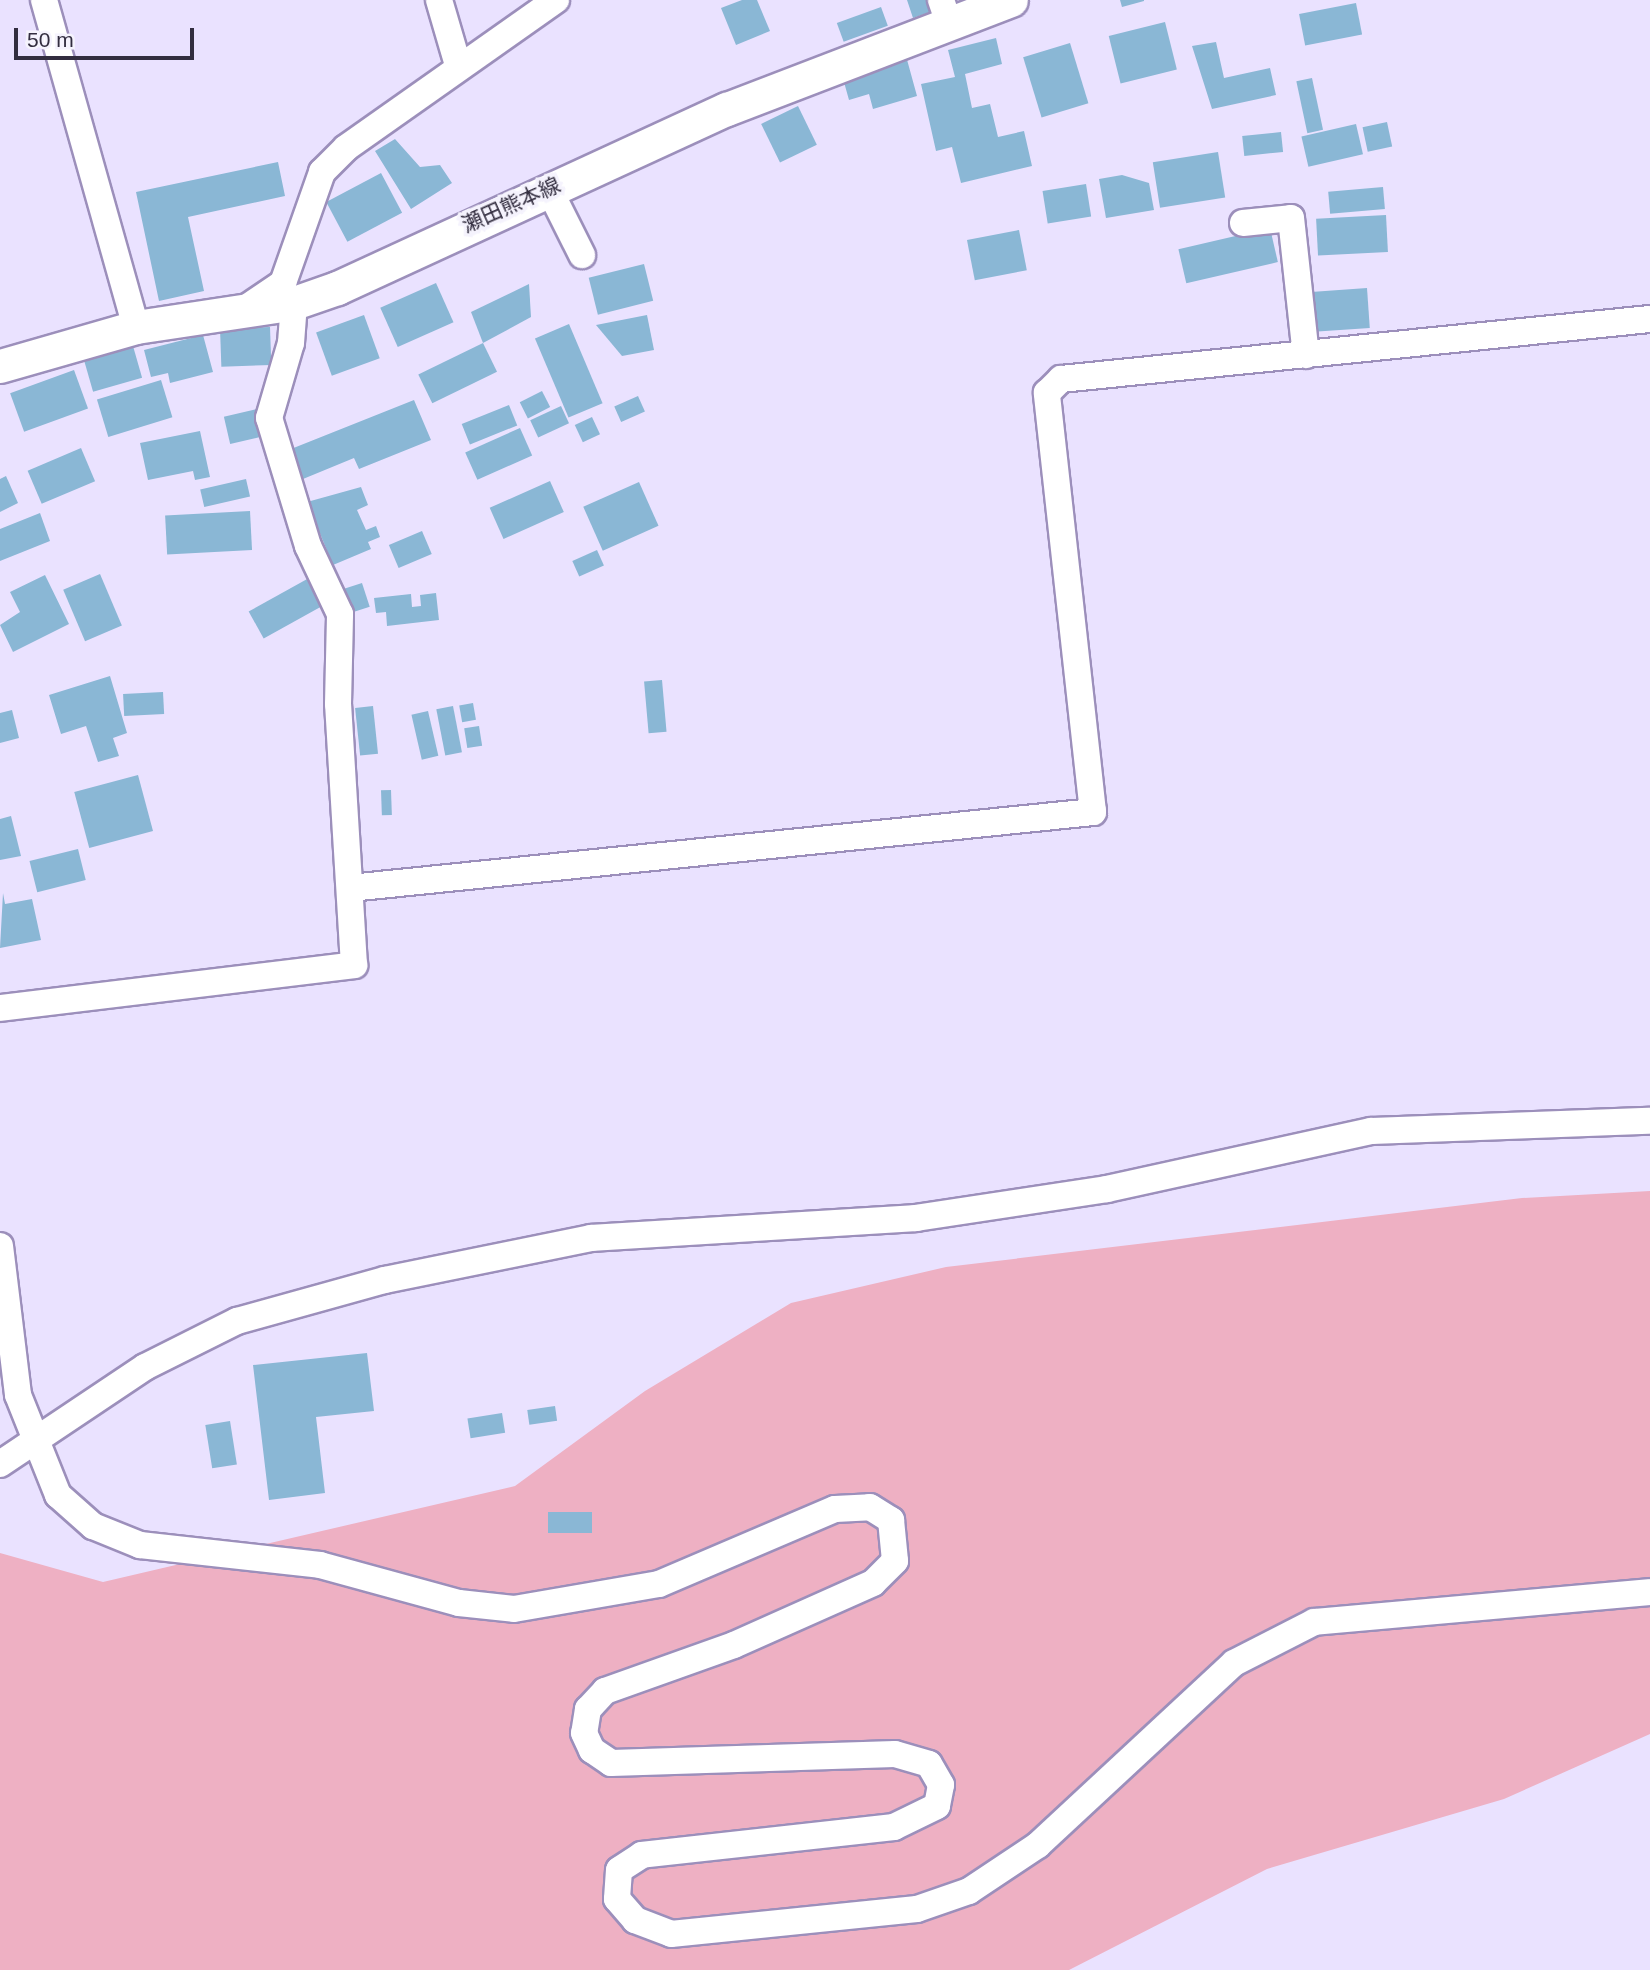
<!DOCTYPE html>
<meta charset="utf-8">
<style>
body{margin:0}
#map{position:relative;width:1650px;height:1970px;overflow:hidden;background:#eae2ff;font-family:Helvetica,"Noto Sans JP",sans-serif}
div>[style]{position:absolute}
.green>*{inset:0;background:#eeb0c3}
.building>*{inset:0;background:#8ab7d5;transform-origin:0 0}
.roads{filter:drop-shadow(2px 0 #9c8fbb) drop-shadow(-2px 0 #9c8fbb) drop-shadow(0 2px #9c8fbb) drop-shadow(0 -2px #9c8fbb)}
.minor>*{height:26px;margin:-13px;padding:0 13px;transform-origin:13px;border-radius:13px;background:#fff}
.major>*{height:33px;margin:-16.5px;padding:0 16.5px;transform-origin:16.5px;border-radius:16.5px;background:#fff}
span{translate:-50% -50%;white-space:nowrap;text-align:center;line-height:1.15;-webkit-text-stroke:7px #f5f3fd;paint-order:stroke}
.street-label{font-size:21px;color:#322d3f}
.scale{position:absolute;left:14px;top:28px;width:180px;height:32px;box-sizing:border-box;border:4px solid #322d3f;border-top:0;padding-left:9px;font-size:21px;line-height:24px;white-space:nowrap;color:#322d3f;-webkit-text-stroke:5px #f5f3fd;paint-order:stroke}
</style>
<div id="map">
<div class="green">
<i style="clip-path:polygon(1650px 1191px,1650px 1734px,1504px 1799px,1267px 1869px,1069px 1970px,0 1970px,0 1553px,103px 1582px,515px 1486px,645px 1391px,791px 1303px,946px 1267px,1522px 1198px)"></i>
</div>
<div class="building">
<i style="clip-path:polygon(742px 0,757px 0,770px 31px,736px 45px,721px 8px)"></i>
<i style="clip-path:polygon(907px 0,929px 0,933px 11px,913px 18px)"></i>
<i style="clip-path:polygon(1120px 0,1144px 0,1144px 1px,1122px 7px)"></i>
<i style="left:1356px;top:3px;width:32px;height:58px;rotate:79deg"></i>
<i style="left:881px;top:7px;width:20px;height:47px;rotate:70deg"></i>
<i style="left:1165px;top:22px;width:49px;height:58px;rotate:76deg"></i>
<i style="clip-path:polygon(996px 38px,1002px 64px,965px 74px,972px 108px,990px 104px,998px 137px,1024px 131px,1032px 166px,961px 183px,952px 147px,936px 151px,921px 84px,955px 77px,948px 50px)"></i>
<i style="clip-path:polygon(1216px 42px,1224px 78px,1270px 68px,1276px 95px,1212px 109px,1192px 46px)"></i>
<i style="left:1070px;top:43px;width:63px;height:49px;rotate:73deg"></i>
<i style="clip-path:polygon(906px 56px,917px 96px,873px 109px,869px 94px,849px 100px,842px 75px)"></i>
<i style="left:1312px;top:78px;width:53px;height:16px;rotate:78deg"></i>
<i style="left:798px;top:106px;width:43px;height:41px;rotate:64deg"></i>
<i style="left:1387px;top:122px;width:25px;height:25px;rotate:78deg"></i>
<i style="left:1356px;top:124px;width:31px;height:56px;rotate:77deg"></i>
<i style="left:1281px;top:132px;width:20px;height:39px;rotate:84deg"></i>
<i style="clip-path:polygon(395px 139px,420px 167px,440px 165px,452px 183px,411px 209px,375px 151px)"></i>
<i style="left:1218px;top:152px;width:46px;height:66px;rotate:81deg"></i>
<i style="clip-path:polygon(278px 162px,285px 196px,188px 217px,204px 291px,159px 301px,136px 192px)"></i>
<i style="left:381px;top:173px;width:45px;height:62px;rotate:62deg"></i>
<i style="clip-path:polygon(1122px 175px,1149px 183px,1154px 210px,1106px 218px,1099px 179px)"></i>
<i style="left:1086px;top:184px;width:33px;height:44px;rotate:81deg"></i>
<i style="left:1383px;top:187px;width:22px;height:55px;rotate:85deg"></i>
<i style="left:1386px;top:215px;width:37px;height:70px;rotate:87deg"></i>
<i style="left:1270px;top:228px;width:35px;height:94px;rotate:77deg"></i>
<i style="left:1019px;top:230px;width:41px;height:53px;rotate:79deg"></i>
<i style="left:644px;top:264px;width:38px;height:57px;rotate:76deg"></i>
<i style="left:436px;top:283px;width:43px;height:61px;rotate:66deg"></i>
<i style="clip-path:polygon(529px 284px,531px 317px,483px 343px,471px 312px)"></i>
<i style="left:1367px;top:288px;width:40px;height:56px;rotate:86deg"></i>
<i style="left:364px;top:315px;width:46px;height:51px;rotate:70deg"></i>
<i style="clip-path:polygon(647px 315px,654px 350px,622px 356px,596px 325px)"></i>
<i style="left:569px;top:324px;width:86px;height:37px;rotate:67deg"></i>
<i style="left:270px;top:327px;width:38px;height:50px;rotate:88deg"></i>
<i style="clip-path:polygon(203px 335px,213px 372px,170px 383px,168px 373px,151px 377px,144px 350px)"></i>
<i style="left:483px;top:343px;width:32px;height:72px;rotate:64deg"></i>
<i style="left:133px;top:346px;width:33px;height:51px;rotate:74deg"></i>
<i style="left:74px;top:370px;width:41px;height:68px;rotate:70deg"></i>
<i style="left:161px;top:380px;width:39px;height:67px;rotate:73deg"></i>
<i style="left:542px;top:391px;width:18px;height:25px;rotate:63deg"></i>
<i style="left:638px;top:396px;width:17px;height:26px;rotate:66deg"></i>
<i style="clip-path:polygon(414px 400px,431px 440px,359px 469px,354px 458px,303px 479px,291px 449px)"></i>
<i style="left:509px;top:405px;width:22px;height:51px;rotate:68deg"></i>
<i style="left:561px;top:406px;width:19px;height:34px;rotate:65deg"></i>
<i style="left:257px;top:409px;width:28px;height:34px;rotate:77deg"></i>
<i style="left:592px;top:417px;width:19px;height:19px;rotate:65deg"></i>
<i style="left:520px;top:428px;width:30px;height:60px;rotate:66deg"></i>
<i style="clip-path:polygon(200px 431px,210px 477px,195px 480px,193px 471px,148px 480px,140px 443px)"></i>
<i style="left:81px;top:448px;width:36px;height:58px;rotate:67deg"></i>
<i style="clip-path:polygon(6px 476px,18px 503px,0 512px,0 479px)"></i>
<i style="left:246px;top:479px;width:18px;height:47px;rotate:77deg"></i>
<i style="left:550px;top:481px;width:34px;height:66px;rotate:66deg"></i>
<i style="left:639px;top:482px;width:48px;height:61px;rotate:66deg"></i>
<i style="clip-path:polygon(361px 487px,368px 505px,357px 510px,366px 530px,376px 526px,380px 537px,368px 542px,371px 549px,333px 565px,307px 502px)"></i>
<i style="left:250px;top:511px;width:39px;height:85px;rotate:87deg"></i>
<i style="clip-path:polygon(40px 513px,50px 541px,0 561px,0 529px)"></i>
<i style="left:422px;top:531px;width:25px;height:36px;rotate:67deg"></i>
<i style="left:597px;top:550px;width:17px;height:27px;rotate:66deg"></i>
<i style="left:100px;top:574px;width:56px;height:40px;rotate:67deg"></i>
<i style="clip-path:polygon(45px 575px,69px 624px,13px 652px,0 625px,20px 612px,10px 592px)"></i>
<i style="left:309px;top:578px;width:31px;height:69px;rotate:61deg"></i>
<i style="left:362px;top:583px;width:25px;height:22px;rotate:72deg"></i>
<i style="clip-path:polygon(436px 593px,439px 620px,387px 626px,386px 612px,376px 613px,374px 598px,411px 594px,412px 607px,421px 606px,420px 595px)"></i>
<i style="clip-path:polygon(110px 676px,127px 733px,113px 738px,119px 756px,98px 762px,86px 726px,61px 734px,49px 695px)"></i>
<i style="left:662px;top:680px;width:52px;height:18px;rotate:85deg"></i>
<i style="left:163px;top:692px;width:22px;height:40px;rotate:87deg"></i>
<i style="left:473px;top:703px;width:17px;height:14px;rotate:80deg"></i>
<i style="left:373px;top:706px;width:48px;height:18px;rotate:84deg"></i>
<i style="left:453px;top:706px;width:47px;height:17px;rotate:79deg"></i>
<i style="clip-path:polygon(12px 710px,19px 738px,0 743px,0 713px)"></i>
<i style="left:428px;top:711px;width:46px;height:17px;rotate:77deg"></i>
<i style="left:479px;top:726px;width:20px;height:15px;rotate:81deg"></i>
<i style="left:138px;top:775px;width:58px;height:66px;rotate:75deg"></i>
<i style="left:391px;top:790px;width:25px;height:10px;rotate:88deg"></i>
<i style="clip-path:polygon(11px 816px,21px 856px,0 860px,0 819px)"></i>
<i style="left:78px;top:849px;width:32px;height:50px;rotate:76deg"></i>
<i style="clip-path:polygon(3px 893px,5px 904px,32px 899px,41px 940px,0 948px)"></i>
<i style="clip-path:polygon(367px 1353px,374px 1411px,316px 1417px,325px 1493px,269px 1500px,253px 1365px)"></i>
<i style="left:555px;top:1406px;width:15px;height:28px;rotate:82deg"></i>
<i style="left:502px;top:1413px;width:20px;height:35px;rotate:81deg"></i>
<i style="left:230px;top:1421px;width:44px;height:25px;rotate:81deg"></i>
<i style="left:548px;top:1512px;width:44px;height:21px"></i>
</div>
<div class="roads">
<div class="minor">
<i style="left:44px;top:0;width:340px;rotate:74.3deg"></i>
<i style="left:439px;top:0;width:68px;rotate:73.7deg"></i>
<i style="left:941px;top:0;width:21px;rotate:71deg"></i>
<i style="left:549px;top:189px;width:74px;rotate:63.4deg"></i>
<i style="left:1243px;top:223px;width:48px;rotate:-5.9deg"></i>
<i style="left:1291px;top:218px;width:138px;rotate:83.8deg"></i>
<i style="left:246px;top:308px;width:45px;rotate:-34deg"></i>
<i style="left:283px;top:283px;width:118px;rotate:-70.6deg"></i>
<i style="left:322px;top:172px;width:34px;rotate:-45deg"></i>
<i style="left:346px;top:148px;width:257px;rotate:-35.2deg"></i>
<i style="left:350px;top:888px;width:747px;rotate:-5.84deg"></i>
<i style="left:1093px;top:812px;width:422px;rotate:-96.3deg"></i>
<i style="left:1047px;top:393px;width:20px;rotate:-45deg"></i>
<i style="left:1061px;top:379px;width:592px;rotate:-5.82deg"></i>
<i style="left:0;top:1008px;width:357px;rotate:-6.9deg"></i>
<i style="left:354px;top:965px;width:261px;rotate:-93.5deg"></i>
<i style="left:338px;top:704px;width:90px;rotate:-88.7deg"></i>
<i style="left:340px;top:614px;width:75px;rotate:-115.2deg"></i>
<i style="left:308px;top:546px;width:134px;rotate:-106.9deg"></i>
<i style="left:269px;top:418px;width:78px;rotate:-73.7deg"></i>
<i style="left:291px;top:343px;width:40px;rotate:-85.7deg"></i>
<i style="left:0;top:1246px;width:150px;rotate:83.1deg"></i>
<i style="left:18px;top:1395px;width:108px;rotate:68.2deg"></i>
<i style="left:58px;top:1495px;width:47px;rotate:41.5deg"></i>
<i style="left:93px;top:1526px;width:51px;rotate:22deg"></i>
<i style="left:140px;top:1545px;width:181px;rotate:6.3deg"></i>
<i style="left:320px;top:1565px;width:144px;rotate:15.3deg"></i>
<i style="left:459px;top:1603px;width:55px;rotate:6.2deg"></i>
<i style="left:514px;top:1609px;width:147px;rotate:-9.8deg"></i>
<i style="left:659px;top:1584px;width:191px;rotate:-23.1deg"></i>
<i style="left:835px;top:1509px;width:35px;rotate:-3deg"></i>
<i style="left:870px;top:1507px;width:25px;rotate:32deg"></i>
<i style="left:891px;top:1520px;width:41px;rotate:84.4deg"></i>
<i style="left:895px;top:1561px;width:31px;rotate:135deg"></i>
<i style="left:873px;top:1583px;width:152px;rotate:156deg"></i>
<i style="left:734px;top:1645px;width:137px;rotate:160.4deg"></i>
<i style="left:605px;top:1691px;width:25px;rotate:133deg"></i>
<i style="left:588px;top:1709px;width:24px;rotate:99deg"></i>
<i style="left:584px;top:1733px;width:19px;rotate:65deg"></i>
<i style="left:592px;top:1750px;width:23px;rotate:34deg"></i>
<i style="left:611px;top:1763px;width:284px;rotate:-1.8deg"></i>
<i style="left:895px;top:1754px;width:35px;rotate:16deg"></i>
<i style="left:929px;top:1764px;width:24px;rotate:60deg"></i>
<i style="left:941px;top:1785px;width:21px;rotate:101deg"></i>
<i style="left:937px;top:1806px;width:48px;rotate:154deg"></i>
<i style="left:894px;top:1827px;width:254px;rotate:173.7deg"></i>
<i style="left:642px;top:1855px;width:27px;rotate:147deg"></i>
<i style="left:619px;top:1870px;width:29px;rotate:94deg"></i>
<i style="left:617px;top:1899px;width:28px;rotate:49deg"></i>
<i style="left:635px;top:1920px;width:39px;rotate:21deg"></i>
<i style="left:671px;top:1934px;width:247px;rotate:-5.8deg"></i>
<i style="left:917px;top:1909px;width:55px;rotate:-19.1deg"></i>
<i style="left:969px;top:1891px;width:83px;rotate:-33.7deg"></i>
<i style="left:1038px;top:1845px;width:267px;rotate:-42.9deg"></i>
<i style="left:1234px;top:1663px;width:90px;rotate:-27.1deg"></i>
<i style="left:1314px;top:1622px;width:337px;rotate:-5.1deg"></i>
<i style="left:0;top:1464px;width:174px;rotate:-33.8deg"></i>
<i style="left:145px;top:1367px;width:103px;rotate:-26.6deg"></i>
<i style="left:237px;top:1321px;width:154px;rotate:-15.5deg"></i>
<i style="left:385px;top:1280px;width:210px;rotate:-11.5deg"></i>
<i style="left:591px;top:1238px;width:326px;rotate:-3.5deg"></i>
<i style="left:916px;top:1218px;width:193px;rotate:-8.6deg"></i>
<i style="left:1107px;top:1189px;width:270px;rotate:-12.4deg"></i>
<i style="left:1371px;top:1131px;width:279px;rotate:-2.1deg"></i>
</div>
<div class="major">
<i style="left:0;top:366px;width:141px;rotate:-16deg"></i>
<i style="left:136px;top:327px;width:160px;rotate:-8.6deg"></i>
<i style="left:294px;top:303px;width:46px;rotate:-19.2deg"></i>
<i style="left:337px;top:288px;width:429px;rotate:-24.7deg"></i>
<i style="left:727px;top:109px;width:304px;rotate:-21deg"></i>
</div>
</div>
<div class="street-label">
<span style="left:511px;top:205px;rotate:-24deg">瀬田熊本線</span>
</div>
<div class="scale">50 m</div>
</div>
